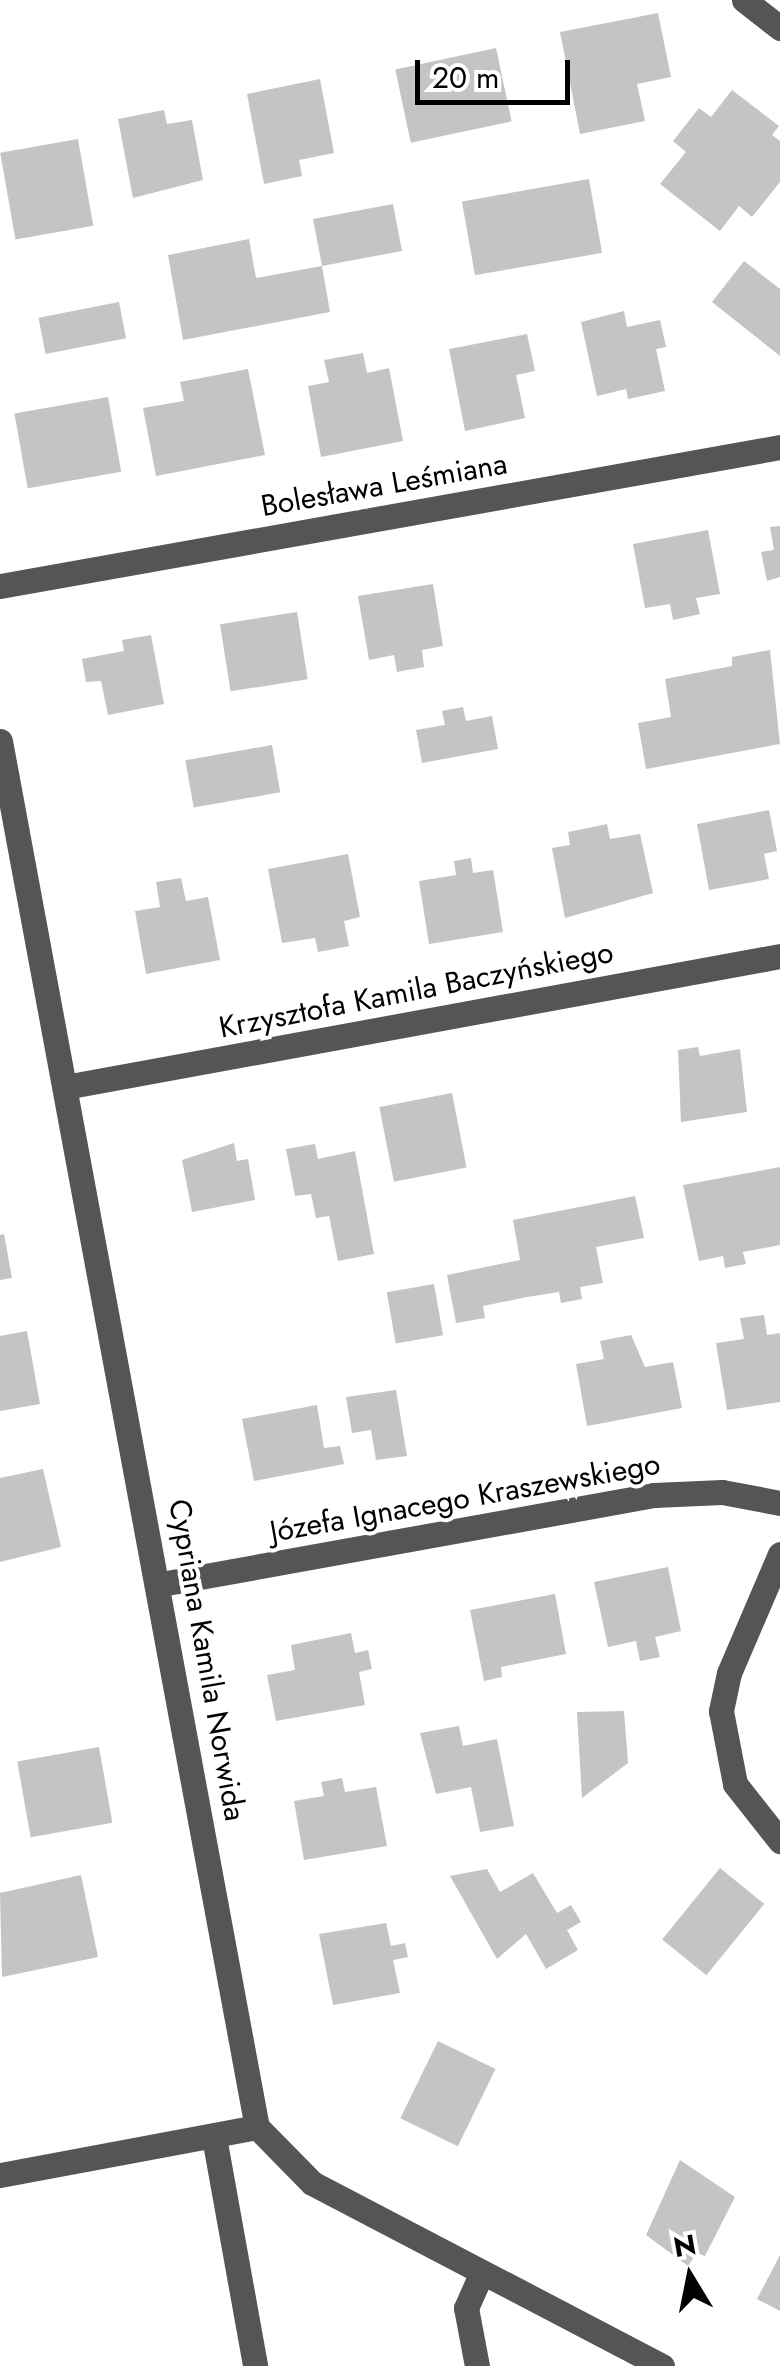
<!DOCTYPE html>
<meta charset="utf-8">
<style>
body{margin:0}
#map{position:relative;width:780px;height:2366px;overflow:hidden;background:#fff;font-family:Jost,sans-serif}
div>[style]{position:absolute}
.building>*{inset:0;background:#c4c4c4;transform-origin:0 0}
.minor>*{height:25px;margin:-12.5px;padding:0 12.5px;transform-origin:12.5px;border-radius:12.5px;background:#555}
span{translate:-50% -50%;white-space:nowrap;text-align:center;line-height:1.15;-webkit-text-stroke:8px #fff;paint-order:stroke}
.street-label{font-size:30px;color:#000}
.north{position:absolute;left:640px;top:2226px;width:100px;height:100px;-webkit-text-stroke:8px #fff;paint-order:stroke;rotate:350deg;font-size:28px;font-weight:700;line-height:40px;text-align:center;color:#000}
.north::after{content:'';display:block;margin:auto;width:35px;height:45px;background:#000;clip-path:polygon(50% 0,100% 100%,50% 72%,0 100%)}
.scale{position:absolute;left:415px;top:60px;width:155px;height:45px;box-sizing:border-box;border:5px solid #000;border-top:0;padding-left:12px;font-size:30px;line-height:35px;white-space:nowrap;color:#000;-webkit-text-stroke:8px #fff;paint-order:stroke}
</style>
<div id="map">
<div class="building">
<i style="clip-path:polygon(658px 13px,671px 77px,637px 84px,645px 121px,580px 134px,560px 32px)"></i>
<i style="left:496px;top:48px;width:75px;height:103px;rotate:78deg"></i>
<i style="clip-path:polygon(320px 79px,334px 153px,299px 160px,302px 176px,264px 184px,247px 94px)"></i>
<i style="clip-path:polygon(732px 90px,779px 126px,772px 135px,780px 141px,780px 182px,752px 217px,739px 206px,720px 231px,660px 184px,686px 152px,673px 141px,699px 108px,711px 117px)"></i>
<i style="clip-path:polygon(164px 110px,167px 124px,192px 120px,203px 180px,133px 198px,118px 119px)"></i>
<i style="left:78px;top:139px;width:88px;height:79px;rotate:80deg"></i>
<i style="left:589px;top:179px;width:75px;height:129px;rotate:80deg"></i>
<i style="clip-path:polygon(393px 204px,402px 251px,322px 266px,330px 312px,183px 340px,168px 255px,249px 239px,256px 278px,322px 266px,313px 219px)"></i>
<i style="clip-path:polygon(744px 261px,780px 289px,780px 356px,712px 302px)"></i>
<i style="left:119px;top:302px;width:37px;height:82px;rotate:79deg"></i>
<i style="clip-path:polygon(624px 311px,627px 327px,660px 320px,666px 347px,656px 349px,665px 391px,628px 399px,626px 389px,597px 396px,581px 322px)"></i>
<i style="clip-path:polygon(527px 334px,535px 371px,516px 375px,525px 418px,465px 431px,449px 349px)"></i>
<i style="clip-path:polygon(363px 353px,367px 373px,389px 368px,403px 441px,321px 457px,308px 386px,329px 382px,324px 360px)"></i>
<i style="clip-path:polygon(248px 369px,265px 455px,156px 476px,143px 408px,184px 401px,180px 382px)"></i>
<i style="left:108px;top:397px;width:76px;height:95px;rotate:80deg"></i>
<i style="clip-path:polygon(780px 526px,780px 577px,767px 581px,761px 552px,774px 550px,770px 527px)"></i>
<i style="clip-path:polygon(708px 530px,720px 594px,696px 598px,700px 614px,673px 620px,670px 604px,645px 608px,633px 544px)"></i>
<i style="clip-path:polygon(433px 584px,443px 646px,422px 650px,424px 667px,397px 672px,394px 655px,369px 660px,358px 596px)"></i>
<i style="left:297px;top:612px;width:68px;height:78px;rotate:81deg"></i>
<i style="clip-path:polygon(151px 635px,164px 704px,108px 715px,101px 681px,86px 682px,82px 659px,124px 651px,122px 640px)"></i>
<i style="clip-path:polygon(770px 650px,780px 744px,646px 769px,638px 723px,671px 717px,665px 679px,732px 666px,732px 657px)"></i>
<i style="clip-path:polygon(463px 707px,466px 721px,492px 716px,498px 749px,422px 763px,416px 730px,445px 725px,442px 711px)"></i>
<i style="left:272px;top:745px;width:48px;height:88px;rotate:80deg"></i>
<i style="clip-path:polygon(769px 810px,777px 851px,764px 854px,769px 879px,709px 890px,697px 824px)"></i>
<i style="clip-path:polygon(607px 824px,610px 839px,640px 834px,653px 893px,565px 918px,552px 848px,570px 845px,568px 832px)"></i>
<i style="clip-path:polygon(348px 854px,360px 917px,344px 921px,349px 946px,318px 952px,315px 938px,282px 943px,268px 869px)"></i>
<i style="clip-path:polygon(471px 858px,473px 873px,493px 870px,503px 932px,429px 944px,419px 881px,456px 875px,454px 861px)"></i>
<i style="clip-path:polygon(181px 878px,186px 901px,208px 897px,220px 960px,146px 974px,135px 911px,160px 907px,156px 882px)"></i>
<i style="clip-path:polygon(698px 1047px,700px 1056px,740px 1049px,747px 1112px,681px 1122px,678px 1050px)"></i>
<i style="left:452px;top:1093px;width:76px;height:74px;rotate:79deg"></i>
<i style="clip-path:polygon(234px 1143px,237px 1161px,248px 1159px,255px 1200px,192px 1212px,182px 1160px)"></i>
<i style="clip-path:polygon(315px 1144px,318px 1159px,355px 1151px,374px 1254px,338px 1261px,329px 1216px,316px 1218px,311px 1194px,295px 1196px,286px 1149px)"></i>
<i style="clip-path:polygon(780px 1167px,780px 1245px,743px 1252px,746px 1264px,725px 1268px,723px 1256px,699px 1261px,683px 1185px)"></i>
<i style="clip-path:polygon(635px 1196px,644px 1238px,596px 1247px,603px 1283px,580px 1287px,582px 1299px,561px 1303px,559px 1292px,527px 1297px,483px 1306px,485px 1318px,456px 1323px,447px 1275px,520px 1260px,513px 1220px)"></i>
<i style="clip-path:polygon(4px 1234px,12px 1278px,0 1280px,0 1235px)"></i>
<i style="left:434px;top:1284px;width:52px;height:48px;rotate:80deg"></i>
<i style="clip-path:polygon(764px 1315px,767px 1335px,780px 1333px,780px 1402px,727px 1410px,716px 1343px,744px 1339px,740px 1318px)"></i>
<i style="clip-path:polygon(27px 1331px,40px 1404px,0 1411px,0 1336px)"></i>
<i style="clip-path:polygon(631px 1335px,645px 1367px,673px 1362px,682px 1408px,587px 1426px,576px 1364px,604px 1359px,600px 1341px)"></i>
<i style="clip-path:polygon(396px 1390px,407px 1456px,376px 1460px,371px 1430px,352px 1433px,346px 1397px)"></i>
<i style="clip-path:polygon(317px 1405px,324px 1448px,340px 1446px,344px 1464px,254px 1481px,242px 1419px)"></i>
<i style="clip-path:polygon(43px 1469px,61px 1547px,0 1562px,0 1478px)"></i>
<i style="clip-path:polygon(668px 1567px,681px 1631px,655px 1637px,660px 1657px,640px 1661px,636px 1641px,608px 1647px,594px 1582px)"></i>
<i style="clip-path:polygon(555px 1594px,566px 1654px,501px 1667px,502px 1677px,484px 1681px,470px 1610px)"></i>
<i style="clip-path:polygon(351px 1633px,355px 1653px,368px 1650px,372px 1669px,359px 1672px,365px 1705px,276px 1721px,267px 1675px,295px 1670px,291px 1645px)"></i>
<i style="clip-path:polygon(624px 1711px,628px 1763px,582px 1798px,577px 1712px)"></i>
<i style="clip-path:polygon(459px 1726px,463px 1746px,497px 1739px,514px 1826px,480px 1832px,471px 1787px,436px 1794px,420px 1733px)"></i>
<i style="left:99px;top:1747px;width:77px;height:83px;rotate:80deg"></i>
<i style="clip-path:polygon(342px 1778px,345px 1792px,376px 1787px,387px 1846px,304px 1860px,294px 1801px,324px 1796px,321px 1782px)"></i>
<i style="left:720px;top:1868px;width:57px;height:92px;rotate:39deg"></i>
<i style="clip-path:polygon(487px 1869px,500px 1892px,533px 1873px,557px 1913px,571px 1905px,581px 1922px,567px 1930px,578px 1950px,546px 1969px,526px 1934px,497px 1959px,450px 1876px)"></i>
<i style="clip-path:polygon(81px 1875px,98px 1957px,2px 1977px,0 1893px)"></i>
<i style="clip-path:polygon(386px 1923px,391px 1946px,405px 1943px,408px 1957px,393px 1960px,400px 1993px,333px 2005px,319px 1934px)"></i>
<i style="left:438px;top:2041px;width:64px;height:86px;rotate:26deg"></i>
<i style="clip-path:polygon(680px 2160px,735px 2197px,705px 2256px,697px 2253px,688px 2266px,646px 2235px)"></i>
<i style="clip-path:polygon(780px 2255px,780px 2311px,757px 2299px)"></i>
</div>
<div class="minor">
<i style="left:744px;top:0;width:46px;rotate:37.9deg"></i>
<i style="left:0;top:586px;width:792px;rotate:-10.1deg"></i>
<i style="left:0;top:741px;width:1410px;rotate:79.5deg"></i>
<i style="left:257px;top:2127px;width:78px;rotate:45.5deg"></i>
<i style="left:312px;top:2183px;width:395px;rotate:27.6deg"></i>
<i style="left:65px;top:1087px;width:727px;rotate:-10.38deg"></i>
<i style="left:780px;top:1554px;width:129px;rotate:113.2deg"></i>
<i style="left:729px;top:1673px;width:39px;rotate:102deg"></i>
<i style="left:721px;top:1711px;width:74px;rotate:79.1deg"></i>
<i style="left:735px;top:1784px;width:73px;rotate:51.7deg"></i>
<i style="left:161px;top:1584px;width:501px;rotate:-10.23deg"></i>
<i style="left:654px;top:1495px;width:68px;rotate:-2.5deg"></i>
<i style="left:722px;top:1492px;width:59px;rotate:10.7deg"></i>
<i style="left:214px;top:2137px;width:233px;rotate:79.8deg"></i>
<i style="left:0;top:2175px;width:261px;rotate:-10.6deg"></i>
<i style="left:477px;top:2366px;width:59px;rotate:-100.7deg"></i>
<i style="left:466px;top:2308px;width:36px;rotate:-66deg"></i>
</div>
<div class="street-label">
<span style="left:384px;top:485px;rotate:-10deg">Bolesława Leśmiana</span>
<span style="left:416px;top:990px;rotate:-11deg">Krzysztofa Kamila Baczyńskiego</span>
<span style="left:465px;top:1498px;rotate:-10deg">Józefa Ignacego Kraszewskiego</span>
<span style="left:207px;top:1660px;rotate:80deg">Cypriana Kamila Norwida</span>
</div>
<div class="north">N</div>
<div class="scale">20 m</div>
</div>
